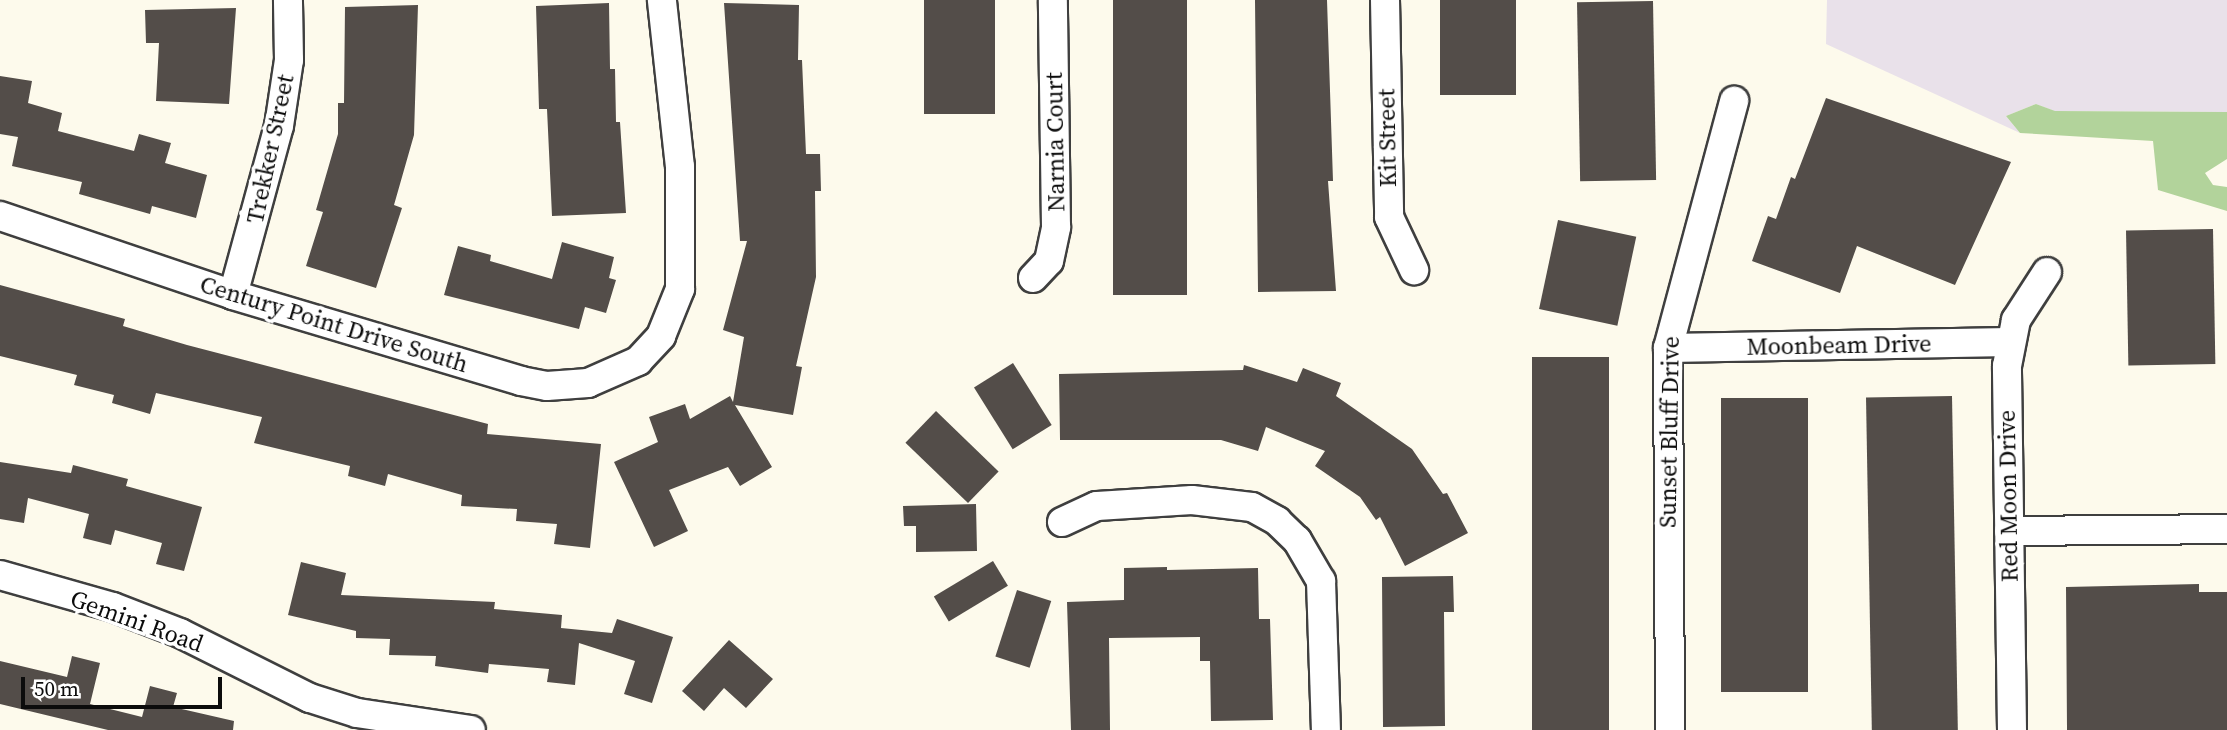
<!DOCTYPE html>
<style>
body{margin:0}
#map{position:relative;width:2227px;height:730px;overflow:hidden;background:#fdfaec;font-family:"Source Serif 4",serif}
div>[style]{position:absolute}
.industrial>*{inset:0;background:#e9e1ea}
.forest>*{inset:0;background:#b2d39b}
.building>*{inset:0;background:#534d49;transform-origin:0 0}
.roads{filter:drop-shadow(2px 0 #3f3f3f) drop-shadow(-2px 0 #3f3f3f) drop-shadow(0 2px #3f3f3f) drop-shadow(0 -2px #3f3f3f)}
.minor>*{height:28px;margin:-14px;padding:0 14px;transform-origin:14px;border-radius:14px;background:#fff}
span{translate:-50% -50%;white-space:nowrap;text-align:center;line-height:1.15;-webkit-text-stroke:7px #fff;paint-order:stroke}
.street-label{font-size:24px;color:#0c0c0c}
.scale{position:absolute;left:21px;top:677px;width:201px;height:32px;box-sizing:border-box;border:4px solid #0c0c0c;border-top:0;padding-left:9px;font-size:21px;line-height:24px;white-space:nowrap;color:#0c0c0c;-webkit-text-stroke:5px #fff;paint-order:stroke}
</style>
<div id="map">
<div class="industrial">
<i style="clip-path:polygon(1827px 0,2227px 0,2227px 112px,2054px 111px,2036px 104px,2006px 116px,2020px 133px,1826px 44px)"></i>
</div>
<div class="forest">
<i style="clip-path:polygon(2036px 104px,2055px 111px,2227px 112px,2227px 159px,2205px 173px,2213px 185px,2227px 187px,2227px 211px,2158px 190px,2153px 141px,2020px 133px,2006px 116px)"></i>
</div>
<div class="building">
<i style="left:924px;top:0;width:71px;height:114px"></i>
<i style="left:1113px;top:0;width:74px;height:295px"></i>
<i style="clip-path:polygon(1255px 0,1327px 0,1333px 181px,1328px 181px,1336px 291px,1258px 292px)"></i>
<i style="left:1440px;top:0;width:76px;height:95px"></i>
<i style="left:1653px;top:1px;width:179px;height:76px;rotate:89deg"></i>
<i style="clip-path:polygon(609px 3px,610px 69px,615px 69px,616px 122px,620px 122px,626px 213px,552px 216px,547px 109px,539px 109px,536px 6px)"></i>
<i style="clip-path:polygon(724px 3px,799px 5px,798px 60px,802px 60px,806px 154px,820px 154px,821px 191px,815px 191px,816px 277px,796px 366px,802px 367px,793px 415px,735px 405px,772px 467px,740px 486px,728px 467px,669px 490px,688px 531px,654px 547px,614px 462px,658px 442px,649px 417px,685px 404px,690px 419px,730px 396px,733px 402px,744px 337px,723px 330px,747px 241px,740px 241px)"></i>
<i style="clip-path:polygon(418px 5px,414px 135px,394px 205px,402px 208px,376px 288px,306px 266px,323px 212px,316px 210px,338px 134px,338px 103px,344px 103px,345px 7px)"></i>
<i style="clip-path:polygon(236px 8px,229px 104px,156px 101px,159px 43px,146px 43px,145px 10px)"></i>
<i style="clip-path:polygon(0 76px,32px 81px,28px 103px,62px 113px,58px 131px,134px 151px,139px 134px,171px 143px,165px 163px,207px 175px,196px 218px,152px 206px,150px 214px,79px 194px,82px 182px,12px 166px,18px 137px,0 134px)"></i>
<i style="clip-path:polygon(1826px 98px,2011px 162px,1955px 285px,1857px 246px,1840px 293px,1752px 261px,1768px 216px,1776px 219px,1791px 177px,1795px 179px)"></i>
<i style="left:1558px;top:220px;width:80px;height:91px;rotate:12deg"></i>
<i style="left:2213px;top:229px;width:135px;height:87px;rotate:89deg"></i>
<i style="clip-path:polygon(562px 242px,614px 257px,609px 278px,616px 280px,606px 313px,585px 307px,579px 329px,444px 295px,458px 246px,491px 255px,490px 261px,552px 279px)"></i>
<i style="clip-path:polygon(0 285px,125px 319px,123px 326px,187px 345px,488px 424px,487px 434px,601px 444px,590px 548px,554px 544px,557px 524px,516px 521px,517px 509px,461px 506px,462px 495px,388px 474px,385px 486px,348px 476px,350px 466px,254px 443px,262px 417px,156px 393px,150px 414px,112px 403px,114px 395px,74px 385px,77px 375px,0 356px)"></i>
<i style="left:1609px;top:357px;width:373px;height:77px;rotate:90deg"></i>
<i style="left:1013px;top:363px;width:73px;height:46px;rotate:58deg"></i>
<i style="clip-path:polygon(1244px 365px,1297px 382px,1303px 368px,1341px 383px,1336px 396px,1412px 449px,1443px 494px,1447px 493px,1468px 533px,1405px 566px,1380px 517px,1376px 520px,1360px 497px,1315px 466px,1325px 451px,1266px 427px,1258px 451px,1221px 440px,1060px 440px,1059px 374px,1243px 370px)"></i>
<i style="left:1952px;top:396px;width:334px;height:86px;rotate:89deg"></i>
<i style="left:1721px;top:398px;width:87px;height:294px"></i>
<i style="left:936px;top:411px;width:87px;height:44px;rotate:44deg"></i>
<i style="clip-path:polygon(0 462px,71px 473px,73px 465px,128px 479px,126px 486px,202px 507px,184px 571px,156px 564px,162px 543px,115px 530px,111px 545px,83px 538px,89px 514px,28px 498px,24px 523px,0 519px)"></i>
<i style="clip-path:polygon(976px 504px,977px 551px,916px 552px,916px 526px,904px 526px,903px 506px)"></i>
<i style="left:993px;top:561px;width:29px;height:69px;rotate:59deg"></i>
<i style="clip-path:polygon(301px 562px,346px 573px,341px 595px,495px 602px,494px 609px,562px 615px,561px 628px,612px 633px,617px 619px,673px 637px,652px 703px,624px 694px,635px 661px,579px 643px,575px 685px,547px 682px,549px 669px,489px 664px,488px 673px,435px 666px,436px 656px,389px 655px,390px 639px,356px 638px,356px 631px,288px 615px)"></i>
<i style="clip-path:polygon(1167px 567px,1167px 570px,1258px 568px,1259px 619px,1270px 619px,1273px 720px,1211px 721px,1210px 661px,1200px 661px,1200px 637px,1109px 638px,1110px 730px,1071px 730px,1067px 602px,1124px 600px,1124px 568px)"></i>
<i style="clip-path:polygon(1453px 576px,1454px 612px,1444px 612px,1445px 726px,1383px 727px,1382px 577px)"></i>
<i style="clip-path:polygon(2199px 584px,2199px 592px,2227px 592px,2227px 730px,2067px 730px,2066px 587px)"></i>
<i style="left:1017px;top:590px;width:36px;height:70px;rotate:18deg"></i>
<i style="clip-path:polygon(729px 640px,773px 679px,746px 708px,724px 688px,704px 711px,682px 691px)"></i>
<i style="clip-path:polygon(72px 656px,100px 663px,90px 704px,142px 717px,150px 686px,177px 693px,173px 707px,234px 721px,233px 730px,108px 730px,0 704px,0 661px,67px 677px)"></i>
</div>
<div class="roads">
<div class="minor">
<i style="left:1385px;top:0;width:217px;rotate:88.9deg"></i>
<i style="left:1389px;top:217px;width:59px;rotate:64.7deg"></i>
<i style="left:0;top:216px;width:246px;rotate:18.7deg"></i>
<i style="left:233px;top:295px;width:301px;rotate:16.6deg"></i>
<i style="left:521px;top:381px;width:26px;rotate:11deg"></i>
<i style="left:547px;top:386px;width:41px;rotate:-4.2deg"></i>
<i style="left:588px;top:383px;width:55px;rotate:-23.7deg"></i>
<i style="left:638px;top:361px;width:34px;rotate:-47deg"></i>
<i style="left:661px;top:336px;width:51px;rotate:-68deg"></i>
<i style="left:680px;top:289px;width:122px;rotate:-90deg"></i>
<i style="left:680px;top:167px;width:168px;rotate:-96.2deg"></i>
<i style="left:1033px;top:278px;width:23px;rotate:-47deg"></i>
<i style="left:1049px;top:261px;width:35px;rotate:-78deg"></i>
<i style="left:1056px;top:227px;width:227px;rotate:-90.8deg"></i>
<i style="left:233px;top:295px;width:175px;rotate:-74.8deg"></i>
<i style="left:279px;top:126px;width:67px;rotate:-81.4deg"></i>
<i style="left:289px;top:60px;width:60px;rotate:-91deg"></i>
<i style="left:1668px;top:348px;width:342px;rotate:-1deg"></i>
<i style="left:1062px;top:522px;width:38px;rotate:-25deg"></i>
<i style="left:1097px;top:506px;width:95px;rotate:-3.6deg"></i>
<i style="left:1192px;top:500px;width:60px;rotate:6.7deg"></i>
<i style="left:1252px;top:507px;width:29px;rotate:29deg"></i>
<i style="left:1277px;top:521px;width:28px;rotate:44deg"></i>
<i style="left:1297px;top:540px;width:48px;rotate:59.7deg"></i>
<i style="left:1321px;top:581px;width:149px;rotate:88.1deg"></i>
<i style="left:2009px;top:531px;width:218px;rotate:-0.5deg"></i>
<i style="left:0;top:575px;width:117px;rotate:15.8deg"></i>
<i style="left:113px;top:607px;width:72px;rotate:21.2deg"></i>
<i style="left:180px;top:633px;width:145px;rotate:26.6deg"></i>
<i style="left:310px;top:698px;width:49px;rotate:17.7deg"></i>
<i style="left:357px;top:713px;width:115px;rotate:8.5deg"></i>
<i style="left:1670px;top:730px;width:382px;rotate:-90.3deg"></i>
<i style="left:1668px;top:348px;width:256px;rotate:-75deg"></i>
<i style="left:2012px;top:730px;width:364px;rotate:-90.8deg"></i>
<i style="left:2007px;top:366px;width:47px;rotate:-78.9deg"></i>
<i style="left:2016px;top:320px;width:57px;rotate:-57.1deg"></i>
</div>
</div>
<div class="street-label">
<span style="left:1387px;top:138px;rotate:-91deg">Kit Street</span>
<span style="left:1055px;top:142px;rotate:-91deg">Narnia Court</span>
<span style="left:270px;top:149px;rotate:-78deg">Trekker Street</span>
<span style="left:334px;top:324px;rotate:17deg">Century Point Drive South</span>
<span style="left:1839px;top:345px;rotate:-1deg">Moonbeam Drive</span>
<span style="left:1669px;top:432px;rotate:-89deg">Sunset Bluff Drive</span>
<span style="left:2008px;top:496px;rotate:-91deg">Red Moon Drive</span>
<span style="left:137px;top:621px;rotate:20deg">Gemini Road</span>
</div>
<div class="scale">50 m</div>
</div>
